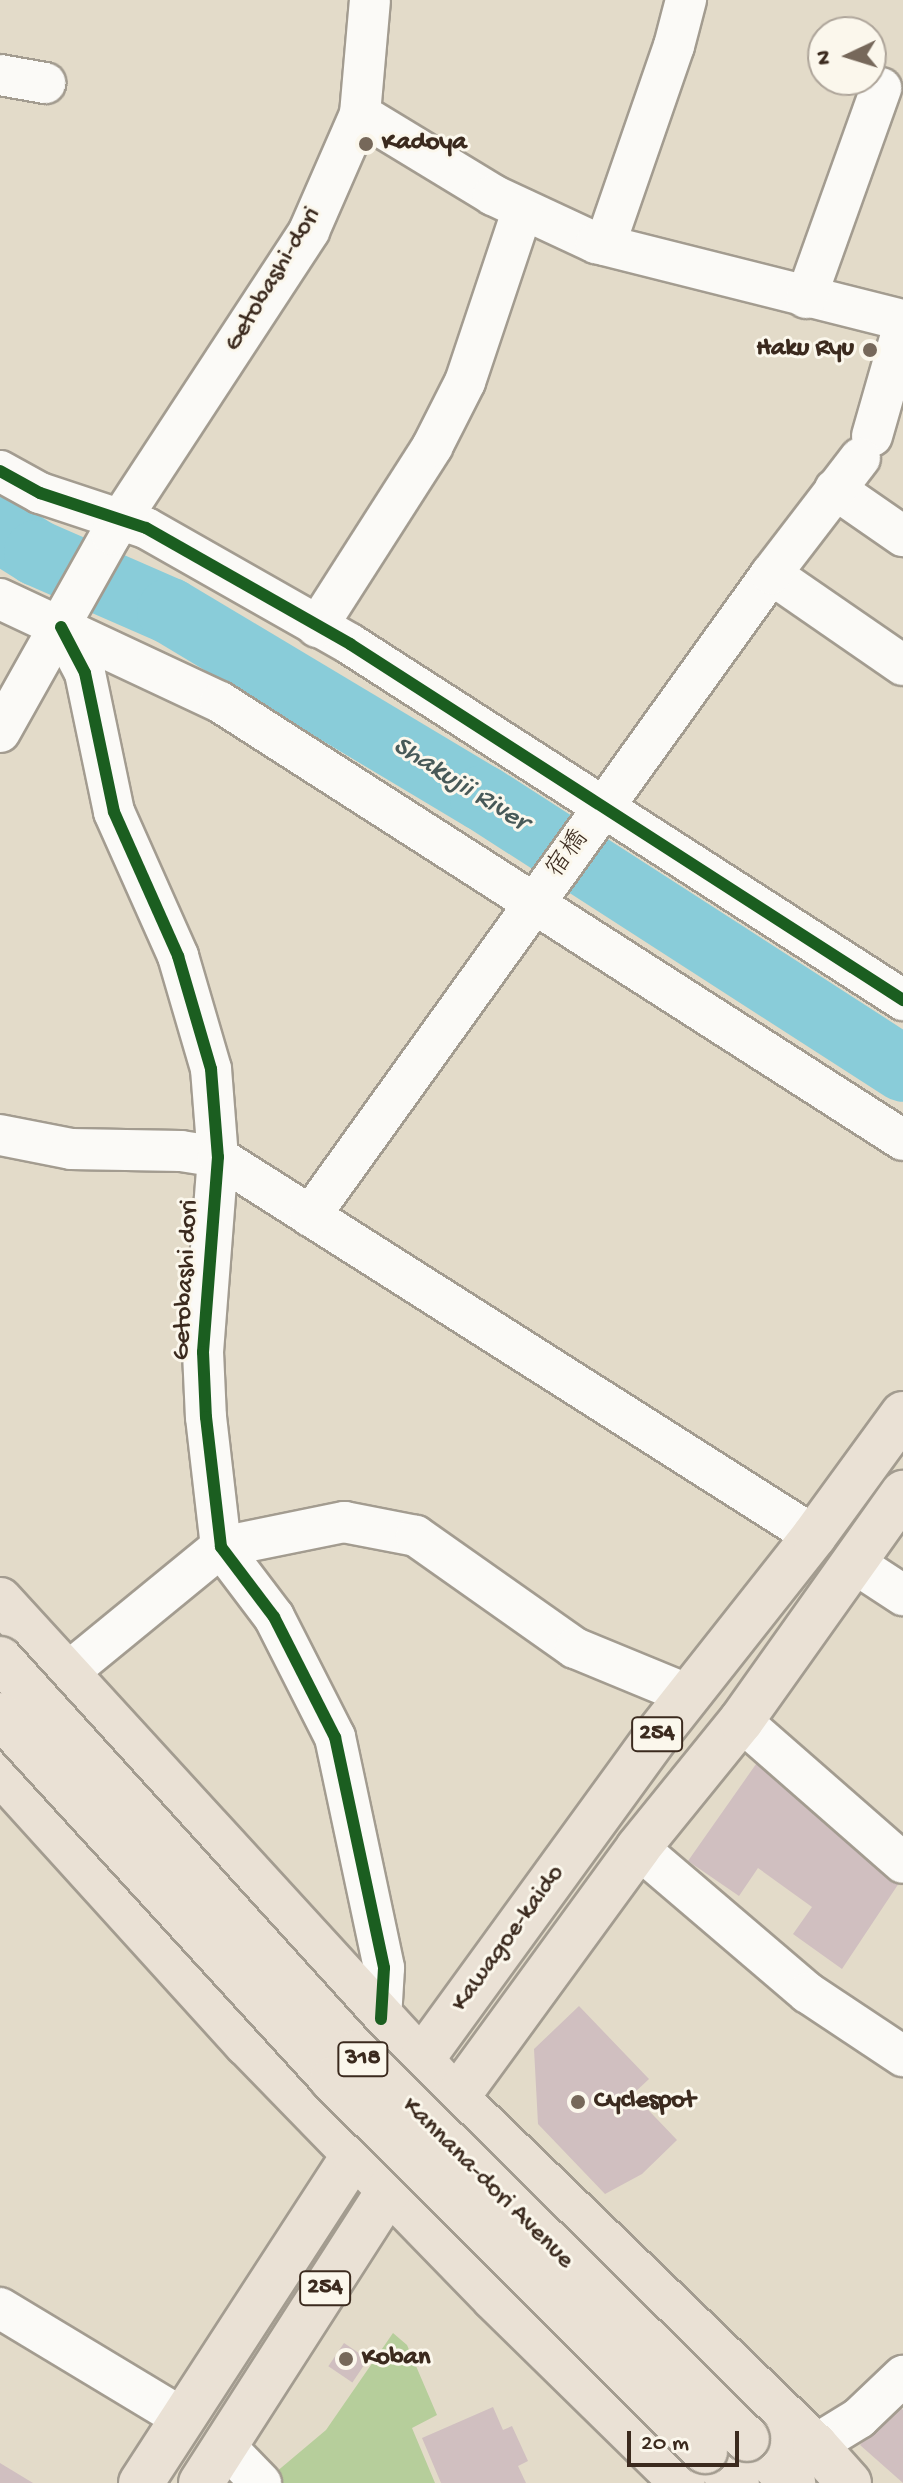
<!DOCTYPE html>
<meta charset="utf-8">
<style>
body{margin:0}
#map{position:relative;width:903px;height:2483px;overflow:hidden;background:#e3dbc9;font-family:"Gochi Hand","Klee One",sans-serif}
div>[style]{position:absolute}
.green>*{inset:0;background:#b6ce9b}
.river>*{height:66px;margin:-33px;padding:0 33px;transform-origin:33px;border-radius:33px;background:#89ccd9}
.building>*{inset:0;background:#d0bfc0;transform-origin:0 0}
.roads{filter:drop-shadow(2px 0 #a39c90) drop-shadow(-2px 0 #a39c90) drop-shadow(0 2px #a39c90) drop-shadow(0 -2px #a39c90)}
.minor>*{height:40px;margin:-20px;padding:0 20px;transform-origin:20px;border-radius:20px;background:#fbfaf7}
.major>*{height:44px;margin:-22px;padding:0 22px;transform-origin:22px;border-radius:22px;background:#eae1d5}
.highway>*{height:44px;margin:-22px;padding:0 22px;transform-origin:22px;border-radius:22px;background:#eae1d5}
.bridges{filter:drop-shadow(2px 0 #a39c90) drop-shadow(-2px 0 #a39c90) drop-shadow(0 2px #a39c90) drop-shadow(0 -2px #a39c90)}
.major-bridge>*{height:44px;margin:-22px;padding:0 22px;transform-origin:22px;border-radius:22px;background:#eae1d5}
.cycleway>*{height:12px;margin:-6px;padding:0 6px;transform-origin:6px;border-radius:6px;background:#1b5e20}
.dots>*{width:22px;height:22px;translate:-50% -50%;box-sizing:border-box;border:4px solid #fbf7ec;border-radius:50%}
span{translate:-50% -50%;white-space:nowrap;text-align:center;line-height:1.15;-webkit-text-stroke:6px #fbf7ec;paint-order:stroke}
.shield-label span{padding:2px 6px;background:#fbf7ec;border:2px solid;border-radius:6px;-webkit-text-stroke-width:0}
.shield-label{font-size:24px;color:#3b2a1e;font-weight:700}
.poi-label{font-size:26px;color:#3b2a1e;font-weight:700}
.left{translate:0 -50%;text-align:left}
.right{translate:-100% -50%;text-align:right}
.street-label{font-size:26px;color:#3b2a1e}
.water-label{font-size:28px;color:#475958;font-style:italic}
.north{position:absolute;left:807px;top:16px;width:80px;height:80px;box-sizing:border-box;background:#fbf7ec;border:2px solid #aea59a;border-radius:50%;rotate:266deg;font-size:22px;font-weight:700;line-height:32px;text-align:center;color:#3b2a1e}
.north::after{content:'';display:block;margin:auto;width:28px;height:36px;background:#76685a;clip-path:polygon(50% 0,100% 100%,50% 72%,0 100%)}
.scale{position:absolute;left:627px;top:2431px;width:112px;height:36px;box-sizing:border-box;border:4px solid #3b2a1e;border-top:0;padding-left:10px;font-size:24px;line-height:28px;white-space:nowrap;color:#3b2a1e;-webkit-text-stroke:6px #fbf7ec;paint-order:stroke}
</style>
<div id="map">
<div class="green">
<i style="clip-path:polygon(393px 2333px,407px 2345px,437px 2415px,412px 2428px,435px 2483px,272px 2483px,269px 2478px,326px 2430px)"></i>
</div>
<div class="river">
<i style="left:0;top:530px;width:44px;rotate:31.9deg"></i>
<i style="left:37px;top:553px;width:145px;rotate:23.6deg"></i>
<i style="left:170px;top:611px;width:365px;rotate:30.9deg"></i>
<i style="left:483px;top:798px;width:500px;rotate:32.8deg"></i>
</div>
<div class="building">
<i style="clip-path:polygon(761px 1757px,823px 1801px,814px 1814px,903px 1877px,842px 1969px,793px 1934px,812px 1907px,758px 1868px,739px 1896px,688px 1861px)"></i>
<i style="clip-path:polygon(579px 2006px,649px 2079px,633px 2094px,677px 2140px,642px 2174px,605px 2194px,538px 2124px,534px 2049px)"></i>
<i style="left:344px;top:2343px;width:29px;height:28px;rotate:34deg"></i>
<i style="clip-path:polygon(896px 2403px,903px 2410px,903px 2483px,860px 2445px)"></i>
<i style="clip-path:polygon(493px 2407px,503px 2430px,512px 2426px,528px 2461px,518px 2466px,526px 2483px,441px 2483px,422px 2438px)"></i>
<i style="clip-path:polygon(0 2463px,33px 2483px,0 2483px)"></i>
</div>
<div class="roads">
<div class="minor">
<i style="left:0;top:75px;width:46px;rotate:10.1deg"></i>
<i style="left:360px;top:114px;width:156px;rotate:31.3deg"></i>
<i style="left:493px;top:195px;width:114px;rotate:25deg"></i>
<i style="left:596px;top:243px;width:317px;rotate:14.1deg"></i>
<i style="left:605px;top:245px;width:211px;rotate:-70.9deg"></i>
<i style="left:674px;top:46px;width:48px;rotate:-75.4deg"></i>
<i style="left:806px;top:298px;width:223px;rotate:-70.3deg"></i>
<i style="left:872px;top:436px;width:112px;rotate:-74deg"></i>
<i style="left:0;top:471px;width:46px;rotate:28.8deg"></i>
<i style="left:40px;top:493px;width:112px;rotate:18.3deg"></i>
<i style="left:146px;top:528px;width:235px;rotate:29.6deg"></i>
<i style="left:350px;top:644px;width:658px;rotate:32.77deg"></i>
<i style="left:835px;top:489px;width:83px;rotate:34.7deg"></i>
<i style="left:771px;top:574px;width:160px;rotate:34.6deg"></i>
<i style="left:0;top:599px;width:243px;rotate:25.1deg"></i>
<i style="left:220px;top:702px;width:811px;rotate:32.67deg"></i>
<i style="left:61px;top:627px;width:52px;rotate:62.4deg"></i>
<i style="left:85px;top:673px;width:142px;rotate:78.2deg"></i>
<i style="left:114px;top:812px;width:158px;rotate:66deg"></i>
<i style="left:178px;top:956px;width:118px;rotate:73.7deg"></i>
<i style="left:211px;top:1069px;width:88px;rotate:85.5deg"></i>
<i style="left:218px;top:1157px;width:196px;rotate:94.4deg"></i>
<i style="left:203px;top:1352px;width:65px;rotate:87.4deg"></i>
<i style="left:206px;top:1417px;width:131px;rotate:83.4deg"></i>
<i style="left:221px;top:1547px;width:88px;rotate:52.9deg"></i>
<i style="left:274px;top:1617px;width:135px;rotate:63.1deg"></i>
<i style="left:335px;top:1737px;width:236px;rotate:78deg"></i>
<i style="left:384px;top:1968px;width:51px;rotate:93.4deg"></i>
<i style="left:317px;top:627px;width:214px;rotate:-57.4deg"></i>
<i style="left:432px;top:447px;width:73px;rotate:-63.1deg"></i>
<i style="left:465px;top:382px;width:182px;rotate:-71.5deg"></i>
<i style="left:0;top:732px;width:227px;rotate:-60.7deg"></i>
<i style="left:111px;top:534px;width:362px;rotate:-56.8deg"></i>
<i style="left:309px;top:231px;width:128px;rotate:-66.4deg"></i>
<i style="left:360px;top:114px;width:114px;rotate:-85deg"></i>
<i style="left:0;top:1135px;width:72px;rotate:11.2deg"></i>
<i style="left:71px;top:1149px;width:110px;rotate:1deg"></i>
<i style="left:181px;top:1151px;width:37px;rotate:9deg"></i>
<i style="left:218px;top:1157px;width:706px;rotate:32.45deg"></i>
<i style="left:310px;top:1216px;width:790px;rotate:-54.32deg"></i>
<i style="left:771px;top:574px;width:146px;rotate:-52.5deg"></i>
<i style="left:854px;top:1563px;width:59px;rotate:33.1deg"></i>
<i style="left:67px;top:1673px;width:199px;rotate:-39.3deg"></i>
<i style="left:221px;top:1547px;width:126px;rotate:-11.5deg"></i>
<i style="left:344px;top:1522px;width:73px;rotate:11deg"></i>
<i style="left:416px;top:1536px;width:194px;rotate:35.2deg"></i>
<i style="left:575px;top:1648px;width:123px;rotate:22.4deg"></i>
<i style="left:741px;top:1721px;width:215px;rotate:41.2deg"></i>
<i style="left:638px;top:1848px;width:223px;rotate:40.5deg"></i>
<i style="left:808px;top:1993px;width:114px;rotate:33.6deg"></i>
<i style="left:0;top:2308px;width:213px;rotate:31.1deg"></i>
<i style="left:224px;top:2445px;width:53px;rotate:45.8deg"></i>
<i style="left:815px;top:2445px;width:52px;rotate:-31.5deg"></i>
<i style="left:859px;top:2418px;width:61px;rotate:-43.7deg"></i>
</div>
<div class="major">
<i style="left:0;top:1600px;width:674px;rotate:47.53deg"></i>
<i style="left:455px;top:2097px;width:501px;rotate:44.03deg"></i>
<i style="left:815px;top:2445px;width:51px;rotate:48.2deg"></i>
<i style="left:0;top:1772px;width:367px;rotate:47.8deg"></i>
<i style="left:247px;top:2044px;width:354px;rotate:45.8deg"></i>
<i style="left:494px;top:2298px;width:264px;rotate:44.4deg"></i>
<i style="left:747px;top:2439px;width:64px;rotate:43.7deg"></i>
<i style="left:705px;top:2451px;width:45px;rotate:45deg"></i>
</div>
<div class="highway">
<i style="left:141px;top:2483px;width:391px;rotate:-57deg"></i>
<i style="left:354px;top:2155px;width:116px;rotate:-54.8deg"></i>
<i style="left:421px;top:2060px;width:402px;rotate:-54deg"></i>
<i style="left:657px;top:1735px;width:253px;rotate:-51.7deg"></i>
<i style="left:814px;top:1536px;width:151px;rotate:-53.9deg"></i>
<i style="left:201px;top:2483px;width:348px;rotate:-57.3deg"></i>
<i style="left:389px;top:2190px;width:423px;rotate:-53.9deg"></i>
<i style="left:638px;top:1848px;width:164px;rotate:-51deg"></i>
<i style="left:741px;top:1721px;width:280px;rotate:-54.6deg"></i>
</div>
</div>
<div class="bridges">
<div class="major-bridge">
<i style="left:0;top:1659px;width:530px;rotate:47.83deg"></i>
<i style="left:356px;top:2052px;width:550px;rotate:44.71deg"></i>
<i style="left:0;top:1715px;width:493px;rotate:47.6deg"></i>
<i style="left:332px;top:2079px;width:527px;rotate:44.92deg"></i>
</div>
</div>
<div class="cycleway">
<i style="left:0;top:471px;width:46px;rotate:28.8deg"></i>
<i style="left:40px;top:493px;width:112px;rotate:18.3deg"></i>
<i style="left:146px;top:528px;width:235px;rotate:29.6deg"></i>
<i style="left:350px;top:644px;width:658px;rotate:32.77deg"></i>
<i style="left:61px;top:627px;width:52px;rotate:62.4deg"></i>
<i style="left:85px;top:673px;width:142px;rotate:78.2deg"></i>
<i style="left:114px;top:812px;width:158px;rotate:66deg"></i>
<i style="left:178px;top:956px;width:118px;rotate:73.7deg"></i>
<i style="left:211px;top:1069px;width:88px;rotate:85.5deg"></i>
<i style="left:218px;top:1157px;width:196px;rotate:94.4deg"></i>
<i style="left:203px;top:1352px;width:65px;rotate:87.4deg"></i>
<i style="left:206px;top:1417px;width:131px;rotate:83.4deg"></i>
<i style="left:221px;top:1547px;width:88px;rotate:52.9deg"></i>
<i style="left:274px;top:1617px;width:135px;rotate:63.1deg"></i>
<i style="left:335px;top:1737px;width:236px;rotate:78deg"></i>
<i style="left:384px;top:1968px;width:51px;rotate:93.4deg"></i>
</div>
<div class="dots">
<i style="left:366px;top:144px;background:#76685a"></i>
<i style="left:870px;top:350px;background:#76685a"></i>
<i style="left:578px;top:2102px;background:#76685a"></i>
<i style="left:346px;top:2359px;background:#76685a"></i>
</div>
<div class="shield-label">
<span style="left:657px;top:1734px">254</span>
<span style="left:363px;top:2059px">318</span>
<span style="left:325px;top:2288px">254</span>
</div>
<div class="poi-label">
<span class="left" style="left:382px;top:144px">Kadoya</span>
<span class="right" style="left:854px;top:350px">Haku Ryu</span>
<span class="left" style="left:594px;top:2102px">Cyclespot</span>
<span class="left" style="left:362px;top:2359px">Koban</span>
</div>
<div class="street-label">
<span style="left:274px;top:280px;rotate:-59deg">Getobashi-dori</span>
<span style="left:569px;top:855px;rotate:-54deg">宿橋</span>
<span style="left:187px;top:1280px;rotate:-87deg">Getobashi dori</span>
<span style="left:509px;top:1939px;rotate:-54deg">Kawagoe-kaido</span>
<span style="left:487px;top:2184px;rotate:45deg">Kannana-dori Avenue</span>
</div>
<div class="water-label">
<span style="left:460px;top:785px;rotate:32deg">Shakujii River</span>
</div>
<div class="north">N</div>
<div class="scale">20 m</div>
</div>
